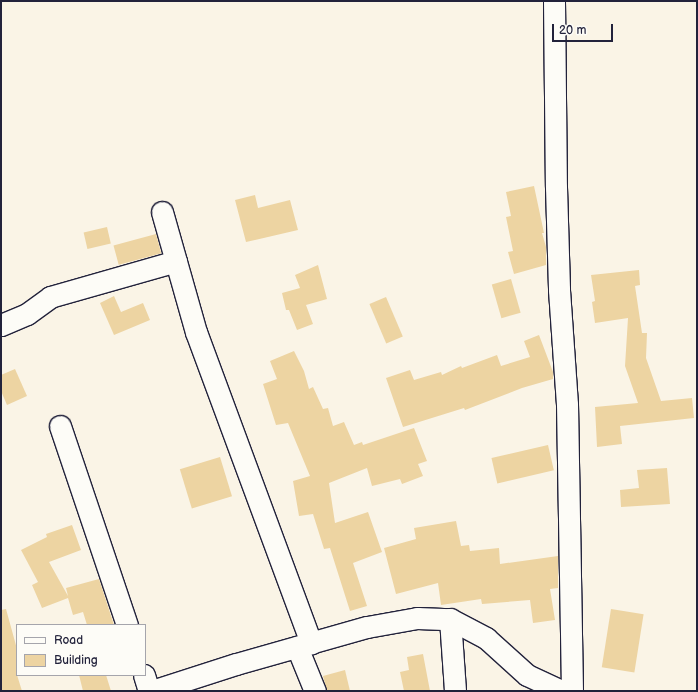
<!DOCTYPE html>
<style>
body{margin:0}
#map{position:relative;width:698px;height:692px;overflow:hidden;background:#faf4e6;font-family:"Balsamiq Sans",sans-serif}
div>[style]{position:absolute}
.building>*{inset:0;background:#edd4a2;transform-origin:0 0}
.roads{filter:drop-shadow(1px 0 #22223b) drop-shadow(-1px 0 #22223b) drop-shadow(0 1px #22223b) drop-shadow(0 -1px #22223b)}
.minor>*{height:21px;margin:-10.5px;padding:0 10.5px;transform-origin:10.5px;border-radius:10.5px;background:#fdfcf7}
span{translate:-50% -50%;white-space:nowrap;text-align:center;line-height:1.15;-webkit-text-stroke:3px #fdfcf7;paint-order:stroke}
.frame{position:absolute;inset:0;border:2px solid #22223b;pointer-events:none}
.legend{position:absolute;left:16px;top:624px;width:130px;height:52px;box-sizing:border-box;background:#fdfcf7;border:1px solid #a5a5ac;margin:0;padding:5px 7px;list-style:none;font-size:12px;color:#22223b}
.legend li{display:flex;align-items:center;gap:8px;height:20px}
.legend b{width:20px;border:1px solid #a5a5ac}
.scale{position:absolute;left:552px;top:24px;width:61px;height:18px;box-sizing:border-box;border:2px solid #22223b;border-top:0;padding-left:5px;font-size:12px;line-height:14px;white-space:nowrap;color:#22223b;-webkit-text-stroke:3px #fdfcf7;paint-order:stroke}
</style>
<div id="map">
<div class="building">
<i style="clip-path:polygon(534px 186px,544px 233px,542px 233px,546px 247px,546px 265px,514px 274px,508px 252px,513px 251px,506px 217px,511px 216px,506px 192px)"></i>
<i style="clip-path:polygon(255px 195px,258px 208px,290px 200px,298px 230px,246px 242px,235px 200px)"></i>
<i style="left:107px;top:227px;width:17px;height:24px;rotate:77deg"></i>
<i style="left:156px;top:234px;width:20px;height:44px;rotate:75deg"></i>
<i style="clip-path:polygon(318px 265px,327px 299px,306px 305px,313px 324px,297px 330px,289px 310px,286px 310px,282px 293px,300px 288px,295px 275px)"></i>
<i style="clip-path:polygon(639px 270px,640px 285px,635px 286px,642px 333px,647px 333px,646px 358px,661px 401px,692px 398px,694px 418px,620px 426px,622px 444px,597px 447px,595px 407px,638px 403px,625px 366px,628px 318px,595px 323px,592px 302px,595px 301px,591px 275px)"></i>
<i style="left:511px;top:279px;width:35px;height:20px;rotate:74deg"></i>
<i style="clip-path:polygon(114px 296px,121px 312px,143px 303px,150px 320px,114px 335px,100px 303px)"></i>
<i style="left:386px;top:297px;width:43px;height:18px;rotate:67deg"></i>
<i style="clip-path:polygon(539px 335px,553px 372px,553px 379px,522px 388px,465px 410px,464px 408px,403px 427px,386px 378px,410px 370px,414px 380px,441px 372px,442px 375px,461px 366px,462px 368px,497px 355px,501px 366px,530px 357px,524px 341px)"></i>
<i style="clip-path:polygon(294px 351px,304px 371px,309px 389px,313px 387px,323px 409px,328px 408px,333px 426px,344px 422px,354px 445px,362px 442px,363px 445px,414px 428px,427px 461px,418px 464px,423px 476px,402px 484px,400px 479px,372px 486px,367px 468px,329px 483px,335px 523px,368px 512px,382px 552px,353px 563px,367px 606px,350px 611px,330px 548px,324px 549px,313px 514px,299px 516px,293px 481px,310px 476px,288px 423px,276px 425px,263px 384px,277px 379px,270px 361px)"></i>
<i style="clip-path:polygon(15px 369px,27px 396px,7px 405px,1px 391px,1px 375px)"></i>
<i style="left:548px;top:445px;width:26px;height:58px;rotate:77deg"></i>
<i style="left:220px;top:457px;width:41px;height:42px;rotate:73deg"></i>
<i style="clip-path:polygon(667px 468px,670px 504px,621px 507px,620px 490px,639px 488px,637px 470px)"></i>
<i style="clip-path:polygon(456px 521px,461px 546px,469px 545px,470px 551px,499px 548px,500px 564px,558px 556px,558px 588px,550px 589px,555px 620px,533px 623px,530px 600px,482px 604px,481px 599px,441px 605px,438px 583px,396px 594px,384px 548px,416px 539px,414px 528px)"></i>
<i style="clip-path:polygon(72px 525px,81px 550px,49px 562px,68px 596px,66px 588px,99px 579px,114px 625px,87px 625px,83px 612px,73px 615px,68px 598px,42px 608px,32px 585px,38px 582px,21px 550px,47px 537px,46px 534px)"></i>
<i style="clip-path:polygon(6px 609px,17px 649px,17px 675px,22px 691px,1px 691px,1px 610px)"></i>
<i style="left:611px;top:609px;width:33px;height:59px;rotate:9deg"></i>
<i style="clip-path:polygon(423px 654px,430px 691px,404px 691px,400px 672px,409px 670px,407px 657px)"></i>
<i style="clip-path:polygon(345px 670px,350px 691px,327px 691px,323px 676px)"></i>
<i style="clip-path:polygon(79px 675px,106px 675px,111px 691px,83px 691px)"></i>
</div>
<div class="roads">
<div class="minor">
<i style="left:554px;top:1px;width:186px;rotate:89.4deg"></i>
<i style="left:556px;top:187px;width:103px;rotate:88.3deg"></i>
<i style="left:559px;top:290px;width:114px;rotate:86deg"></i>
<i style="left:567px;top:404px;width:287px;rotate:89deg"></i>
<i style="left:162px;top:212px;width:125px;rotate:74.2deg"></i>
<i style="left:196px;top:332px;width:332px;rotate:69.7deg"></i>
<i style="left:1px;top:325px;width:28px;rotate:-23deg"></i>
<i style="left:27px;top:314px;width:29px;rotate:-36deg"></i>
<i style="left:50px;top:297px;width:131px;rotate:-15.9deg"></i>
<i style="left:60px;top:426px;width:210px;rotate:71.4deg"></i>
<i style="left:450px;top:619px;width:72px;rotate:86deg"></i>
<i style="left:297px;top:647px;width:48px;rotate:67.8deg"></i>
<i style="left:144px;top:675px;width:17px;rotate:73deg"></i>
<i style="left:152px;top:691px;width:88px;rotate:-17.8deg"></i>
<i style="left:236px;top:664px;width:136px;rotate:-15.8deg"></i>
<i style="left:367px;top:627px;width:51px;rotate:-10.2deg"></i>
<i style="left:417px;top:618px;width:33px;rotate:2deg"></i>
<i style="left:450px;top:619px;width:41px;rotate:27.8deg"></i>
<i style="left:486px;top:638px;width:55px;rotate:42.1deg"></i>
<i style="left:527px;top:675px;width:38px;rotate:25deg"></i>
</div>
</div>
<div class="frame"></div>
<ul class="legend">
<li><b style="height:5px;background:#fdfcf7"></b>Road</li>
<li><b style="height:11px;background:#edd4a2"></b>Building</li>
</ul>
<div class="scale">20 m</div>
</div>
